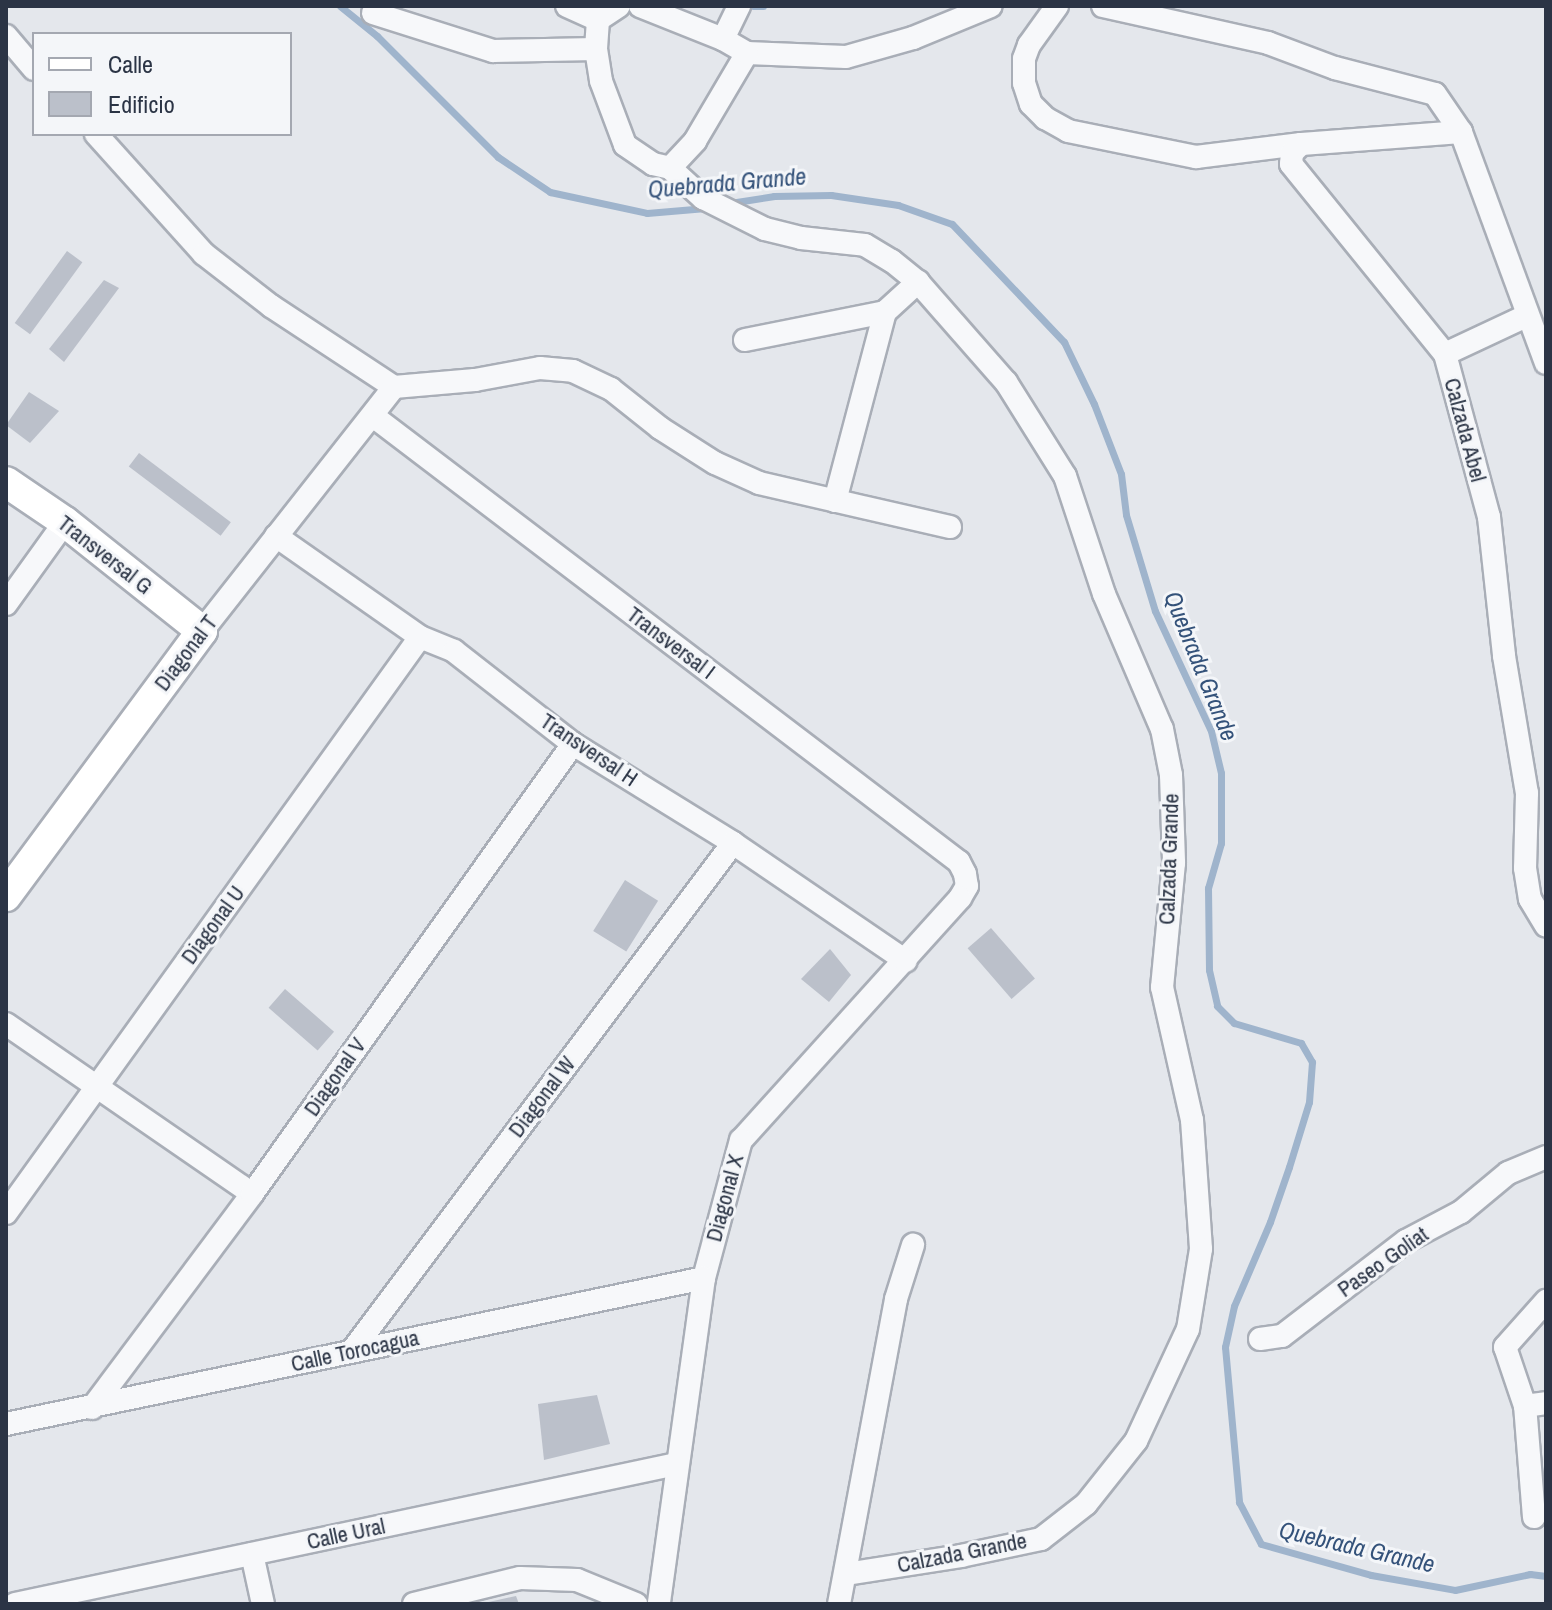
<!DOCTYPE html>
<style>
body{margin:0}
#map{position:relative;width:1552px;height:1610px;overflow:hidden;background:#e4e7ec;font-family:"Archivo Narrow",sans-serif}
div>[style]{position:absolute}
.stream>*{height:7px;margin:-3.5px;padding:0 3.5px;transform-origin:3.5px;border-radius:3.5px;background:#9fb4cc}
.building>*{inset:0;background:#bbc0ca;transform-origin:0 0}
.roads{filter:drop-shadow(2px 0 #a9aeb7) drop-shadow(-2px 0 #a9aeb7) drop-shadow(0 2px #a9aeb7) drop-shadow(0 -2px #a9aeb7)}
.street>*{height:22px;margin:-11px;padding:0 11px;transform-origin:11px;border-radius:11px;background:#f7f8fa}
.secondary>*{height:30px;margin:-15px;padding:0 15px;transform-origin:15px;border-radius:15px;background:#fff}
span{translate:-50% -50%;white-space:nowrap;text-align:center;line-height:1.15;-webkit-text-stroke:6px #f4f6f9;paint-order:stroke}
.street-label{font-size:22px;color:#2b3445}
.water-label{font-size:24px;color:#34527a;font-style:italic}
.frame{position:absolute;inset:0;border:8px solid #2b3445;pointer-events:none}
.legend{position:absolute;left:32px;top:32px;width:260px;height:104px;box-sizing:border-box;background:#f4f6f9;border:2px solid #a4a8b1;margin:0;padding:10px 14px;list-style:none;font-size:24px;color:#2b3445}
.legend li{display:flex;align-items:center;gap:16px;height:40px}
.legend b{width:40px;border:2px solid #a4a8b1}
</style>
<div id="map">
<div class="stream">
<i style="left:340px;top:6px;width:48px;rotate:39deg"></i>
<i style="left:377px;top:36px;width:171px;rotate:45deg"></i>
<i style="left:498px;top:157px;width:63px;rotate:33.9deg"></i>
<i style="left:550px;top:192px;width:99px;rotate:12.2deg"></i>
<i style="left:647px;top:213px;width:59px;rotate:-4.8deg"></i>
<i style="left:753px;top:6px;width:10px"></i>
<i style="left:730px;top:203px;width:45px;rotate:-9deg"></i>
<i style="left:774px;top:196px;width:57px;rotate:-1deg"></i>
<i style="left:831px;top:195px;width:68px;rotate:8.5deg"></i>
<i style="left:898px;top:205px;width:57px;rotate:19.4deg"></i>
<i style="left:952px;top:224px;width:163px;rotate:46.5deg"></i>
<i style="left:1064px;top:342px;width:69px;rotate:64.2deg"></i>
<i style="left:1094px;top:404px;width:75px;rotate:68.9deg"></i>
<i style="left:1121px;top:474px;width:41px;rotate:83deg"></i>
<i style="left:1126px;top:515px;width:100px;rotate:73.2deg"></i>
<i style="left:1155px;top:611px;width:132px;rotate:65deg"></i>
<i style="left:1211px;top:731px;width:43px;rotate:76.6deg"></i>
<i style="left:1221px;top:773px;width:70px;rotate:90deg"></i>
<i style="left:1221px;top:843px;width:47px;rotate:106.1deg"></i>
<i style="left:1208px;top:888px;width:82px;rotate:89.3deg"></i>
<i style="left:1209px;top:970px;width:37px;rotate:77deg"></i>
<i style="left:1217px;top:1006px;width:24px;rotate:45deg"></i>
<i style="left:1234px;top:1023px;width:70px;rotate:16.6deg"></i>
<i style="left:1301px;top:1043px;width:22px;rotate:60deg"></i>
<i style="left:1312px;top:1062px;width:40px;rotate:94.3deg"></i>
<i style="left:1309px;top:1102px;width:68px;rotate:107.1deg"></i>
<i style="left:1289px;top:1167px;width:58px;rotate:109.1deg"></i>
<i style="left:1270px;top:1222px;width:91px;rotate:113.2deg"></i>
<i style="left:1234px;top:1306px;width:42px;rotate:102.4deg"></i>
<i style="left:1225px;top:1347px;width:156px;rotate:84.8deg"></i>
<i style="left:1239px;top:1502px;width:47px;rotate:62.4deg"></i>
<i style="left:1261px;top:1544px;width:114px;rotate:15.7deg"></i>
<i style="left:1371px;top:1575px;width:85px;rotate:10.1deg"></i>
<i style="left:1455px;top:1590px;width:77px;rotate:-12deg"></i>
<i style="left:1530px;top:1574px;width:16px;rotate:7deg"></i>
</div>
<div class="building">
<i style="left:67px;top:251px;width:19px;height:89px;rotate:36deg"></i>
<i style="clip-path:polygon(104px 280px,119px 288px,64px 362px,49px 349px)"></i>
<i style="clip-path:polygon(29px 392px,59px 411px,30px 443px,6px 425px)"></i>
<i style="left:139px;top:453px;width:115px;height:17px;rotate:37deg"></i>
<i style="left:625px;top:880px;width:39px;height:60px;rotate:32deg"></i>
<i style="left:991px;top:928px;width:67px;height:31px;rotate:49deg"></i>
<i style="clip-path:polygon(830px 949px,851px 975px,829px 1002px,801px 979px)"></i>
<i style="left:285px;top:989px;width:65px;height:25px;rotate:41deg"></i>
<i style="clip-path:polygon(597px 1395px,610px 1444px,544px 1460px,538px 1404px)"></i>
<i style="clip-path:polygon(516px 1596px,519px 1604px,484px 1604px,484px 1603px)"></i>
</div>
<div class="roads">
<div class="street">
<i style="left:567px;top:6px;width:34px;rotate:24deg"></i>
<i style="left:640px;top:6px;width:89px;rotate:21.7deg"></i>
<i style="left:723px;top:39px;width:37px;rotate:-64deg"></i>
<i style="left:1057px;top:6px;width:48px;rotate:125.7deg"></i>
<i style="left:1029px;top:45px;width:15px;rotate:110deg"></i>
<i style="left:1024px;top:59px;width:24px;rotate:90deg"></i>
<i style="left:1024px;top:83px;width:22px;rotate:72deg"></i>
<i style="left:1031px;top:104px;width:20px;rotate:45deg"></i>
<i style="left:1045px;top:118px;width:26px;rotate:29deg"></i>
<i style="left:1068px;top:131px;width:131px;rotate:11.5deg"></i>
<i style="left:1196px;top:157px;width:106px;rotate:-7.1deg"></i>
<i style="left:1103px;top:6px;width:169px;rotate:12.6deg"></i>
<i style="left:1268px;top:43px;width:72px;rotate:20.5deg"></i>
<i style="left:1335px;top:68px;width:103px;rotate:14.6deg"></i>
<i style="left:1435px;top:94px;width:46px;rotate:55.6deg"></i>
<i style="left:1461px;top:132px;width:246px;rotate:69.8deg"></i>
<i style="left:373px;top:13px;width:126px;rotate:17.6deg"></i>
<i style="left:493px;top:51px;width:103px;rotate:-1.1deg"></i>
<i style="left:598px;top:20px;width:29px;rotate:94deg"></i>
<i style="left:596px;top:49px;width:32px;rotate:81deg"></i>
<i style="left:601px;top:81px;width:68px;rotate:69.4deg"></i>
<i style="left:625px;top:145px;width:34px;rotate:34deg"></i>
<i style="left:653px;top:164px;width:17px;rotate:13deg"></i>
<i style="left:670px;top:168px;width:45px;rotate:42.3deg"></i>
<i style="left:703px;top:198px;width:69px;rotate:26.6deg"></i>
<i style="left:765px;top:229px;width:37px;rotate:14deg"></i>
<i style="left:801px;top:238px;width:64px;rotate:6.2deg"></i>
<i style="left:865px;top:245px;width:31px;rotate:31deg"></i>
<i style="left:892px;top:261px;width:33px;rotate:39deg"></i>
<i style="left:918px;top:282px;width:133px;rotate:48.7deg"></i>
<i style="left:1006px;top:382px;width:111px;rotate:57.9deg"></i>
<i style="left:1065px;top:476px;width:124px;rotate:71.7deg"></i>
<i style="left:1104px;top:594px;width:147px;rotate:66.8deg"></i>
<i style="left:1162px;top:729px;width:47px;rotate:78.9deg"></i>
<i style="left:1171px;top:775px;width:88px;rotate:88deg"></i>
<i style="left:1174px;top:863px;width:125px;rotate:95.5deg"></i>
<i style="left:1162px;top:987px;width:136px;rotate:77.3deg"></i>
<i style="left:1192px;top:1120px;width:129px;rotate:86deg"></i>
<i style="left:1201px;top:1249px;width:81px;rotate:99.2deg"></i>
<i style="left:1188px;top:1329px;width:123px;rotate:114.9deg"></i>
<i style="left:1136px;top:1441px;width:80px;rotate:128.4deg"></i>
<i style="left:1086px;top:1504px;width:57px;rotate:142.1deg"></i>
<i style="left:1041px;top:1539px;width:82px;rotate:168deg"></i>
<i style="left:961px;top:1556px;width:116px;rotate:171.1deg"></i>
<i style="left:598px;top:20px;width:25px;rotate:-34deg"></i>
<i style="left:6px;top:36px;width:43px;rotate:49.7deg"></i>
<i style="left:747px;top:53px;width:99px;rotate:2.3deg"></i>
<i style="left:846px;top:57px;width:70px;rotate:-15.8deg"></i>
<i style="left:913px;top:38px;width:84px;rotate:-22.3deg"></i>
<i style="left:1461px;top:132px;width:160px;rotate:175.7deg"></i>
<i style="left:1301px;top:144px;width:13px;rotate:135deg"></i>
<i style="left:1292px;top:153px;width:11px;rotate:95deg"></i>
<i style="left:1291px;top:164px;width:245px;rotate:51deg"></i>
<i style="left:1445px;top:354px;width:169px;rotate:74.9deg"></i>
<i style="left:1489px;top:517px;width:140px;rotate:83.8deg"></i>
<i style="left:1504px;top:656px;width:139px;rotate:80.5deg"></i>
<i style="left:1527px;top:793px;width:75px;rotate:91.5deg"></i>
<i style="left:1525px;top:868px;width:31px;rotate:81deg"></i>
<i style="left:1530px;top:899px;width:31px;rotate:59deg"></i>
<i style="left:96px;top:134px;width:161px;rotate:48deg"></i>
<i style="left:204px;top:254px;width:85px;rotate:37.8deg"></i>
<i style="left:271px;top:306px;width:147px;rotate:33.4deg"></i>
<i style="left:394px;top:387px;width:310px;rotate:128.2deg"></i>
<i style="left:670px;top:168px;width:37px;rotate:-47deg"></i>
<i style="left:695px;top:141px;width:102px;rotate:-59.4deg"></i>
<i style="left:747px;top:53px;width:28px;rotate:-150deg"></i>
<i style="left:745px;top:340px;width:143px;rotate:-11.3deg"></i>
<i style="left:1445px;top:354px;width:89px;rotate:-25.1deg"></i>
<i style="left:394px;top:387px;width:81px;rotate:-4.9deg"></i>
<i style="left:475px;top:380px;width:66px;rotate:-10.5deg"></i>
<i style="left:540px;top:368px;width:33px;rotate:5deg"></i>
<i style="left:573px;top:371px;width:42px;rotate:25.3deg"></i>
<i style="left:611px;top:389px;width:63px;rotate:38.5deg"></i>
<i style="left:660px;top:428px;width:65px;rotate:32.5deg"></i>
<i style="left:715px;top:463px;width:48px;rotate:24.4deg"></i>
<i style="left:759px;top:483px;width:196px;rotate:13deg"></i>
<i style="left:373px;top:416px;width:736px;rotate:37.27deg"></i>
<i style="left:959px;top:862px;width:13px;rotate:63deg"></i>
<i style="left:965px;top:874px;width:12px;rotate:81deg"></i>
<i style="left:967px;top:886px;width:14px;rotate:120deg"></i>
<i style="left:960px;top:898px;width:326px;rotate:132.1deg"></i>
<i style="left:741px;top:1140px;width:143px;rotate:105deg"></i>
<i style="left:704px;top:1278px;width:329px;rotate:97.9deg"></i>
<i style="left:835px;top:501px;width:196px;rotate:-75.2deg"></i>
<i style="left:885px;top:312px;width:45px;rotate:-42.3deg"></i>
<i style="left:276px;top:536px;width:176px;rotate:35deg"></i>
<i style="left:420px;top:637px;width:37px;rotate:22deg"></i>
<i style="left:454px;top:651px;width:151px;rotate:38deg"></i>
<i style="left:573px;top:744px;width:188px;rotate:31.7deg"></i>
<i style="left:733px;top:843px;width:209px;rotate:34.3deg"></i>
<i style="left:6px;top:604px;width:101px;rotate:-54.3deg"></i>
<i style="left:6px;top:1024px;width:299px;rotate:34.6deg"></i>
<i style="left:6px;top:1213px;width:709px;rotate:-54.29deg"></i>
<i style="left:1260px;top:1339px;width:22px;rotate:-8deg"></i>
<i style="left:1282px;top:1336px;width:156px;rotate:-37.5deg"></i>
<i style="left:1406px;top:1241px;width:62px;rotate:-27.8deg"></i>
<i style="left:1461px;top:1212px;width:61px;rotate:-39.7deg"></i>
<i style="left:1508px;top:1173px;width:41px;rotate:-22.8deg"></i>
<i style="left:352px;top:1351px;width:635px;rotate:-53.13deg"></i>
<i style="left:1525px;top:1406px;width:21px;rotate:-8deg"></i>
<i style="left:92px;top:1408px;width:267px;rotate:-53.2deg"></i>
<i style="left:252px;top:1194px;width:553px;rotate:-54.5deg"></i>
<i style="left:6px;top:1424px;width:713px;rotate:-11.81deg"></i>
<i style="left:1534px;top:1517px;width:111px;rotate:-94.6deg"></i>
<i style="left:1525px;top:1406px;width:62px;rotate:-108.7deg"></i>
<i style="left:1505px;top:1347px;width:62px;rotate:-48.3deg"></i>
<i style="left:252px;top:1554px;width:51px;rotate:77.6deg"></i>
<i style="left:15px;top:1604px;width:676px;rotate:-11.96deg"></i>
<i style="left:414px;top:1604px;width:109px;rotate:-13.8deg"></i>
<i style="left:520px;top:1578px;width:57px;rotate:2deg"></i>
<i style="left:577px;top:1580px;width:64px;rotate:22.1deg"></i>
<i style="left:839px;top:1604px;width:310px;rotate:-79.4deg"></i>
<i style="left:896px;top:1299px;width:57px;rotate:-72.5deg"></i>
</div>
<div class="secondary">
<i style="left:6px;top:482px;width:71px;rotate:34.1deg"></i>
<i style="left:65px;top:522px;width:175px;rotate:38.5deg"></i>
<i style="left:202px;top:631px;width:330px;rotate:126.5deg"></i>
</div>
</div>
<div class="street-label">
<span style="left:1465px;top:430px;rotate:75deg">Calzada Abel</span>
<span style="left:105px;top:555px;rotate:38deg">Transversal G</span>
<span style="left:671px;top:643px;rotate:37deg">Transversal I</span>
<span style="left:186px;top:653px;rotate:-53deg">Diagonal T</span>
<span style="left:589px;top:750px;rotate:34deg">Transversal H</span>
<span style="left:1169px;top:859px;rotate:-88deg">Calzada Grande</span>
<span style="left:213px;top:925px;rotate:-54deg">Diagonal U</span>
<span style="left:335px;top:1077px;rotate:-55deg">Diagonal V</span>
<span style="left:542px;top:1097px;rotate:-53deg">Diagonal W</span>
<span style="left:725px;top:1198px;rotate:-75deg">Diagonal X</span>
<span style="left:1383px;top:1262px;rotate:-35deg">Paseo Goliat</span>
<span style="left:355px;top:1351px;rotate:-12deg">Calle Torocagua</span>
<span style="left:346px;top:1534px;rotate:-12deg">Calle Ural</span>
<span style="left:962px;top:1553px;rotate:-11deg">Calzada Grande</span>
</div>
<div class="water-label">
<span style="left:727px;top:183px;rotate:-5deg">Quebrada Grande</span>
<span style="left:1201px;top:666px;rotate:68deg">Quebrada Grande</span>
<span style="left:1357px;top:1547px;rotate:13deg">Quebrada Grande</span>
</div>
<div class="frame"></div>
<ul class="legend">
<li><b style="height:10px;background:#fff"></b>Calle</li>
<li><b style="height:22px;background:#bbc0ca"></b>Edificio</li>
</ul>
</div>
